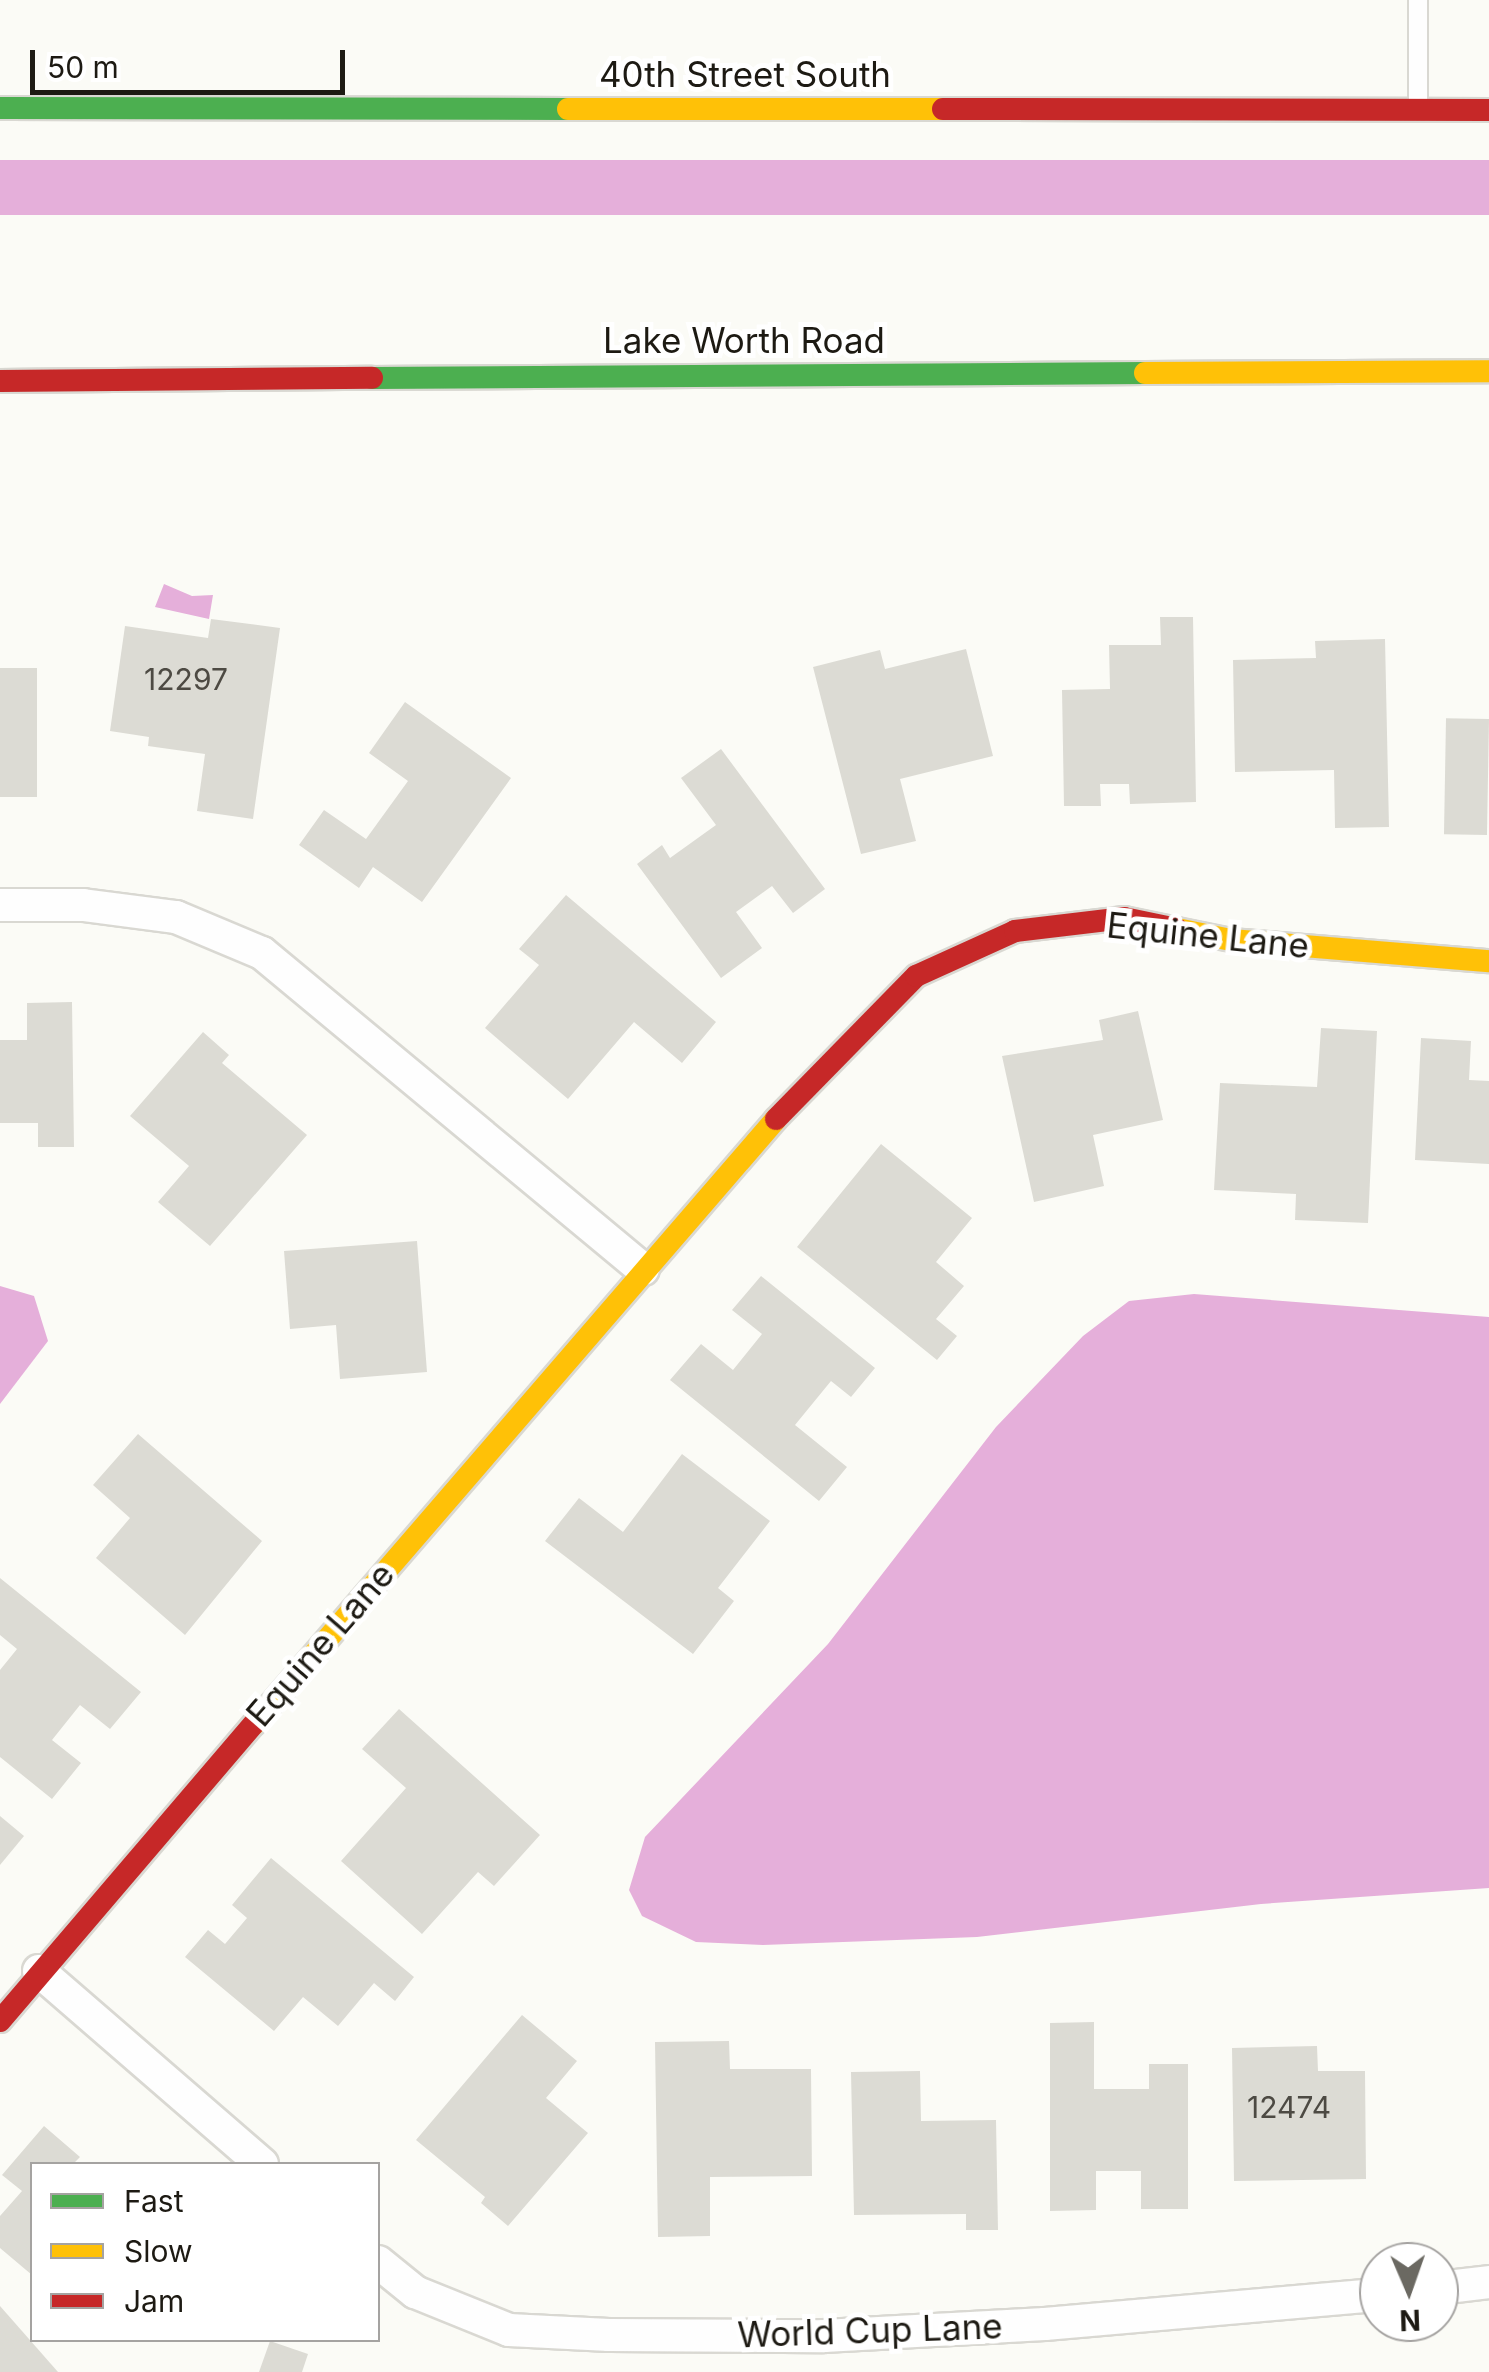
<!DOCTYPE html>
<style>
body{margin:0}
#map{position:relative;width:1489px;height:2372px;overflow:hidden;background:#fbfbf6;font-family:Inter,sans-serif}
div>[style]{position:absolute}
.water>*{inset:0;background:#e5afda;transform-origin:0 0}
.building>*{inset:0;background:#dcdbd4;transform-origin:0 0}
.roads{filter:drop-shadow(2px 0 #d9d8d2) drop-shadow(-2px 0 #d9d8d2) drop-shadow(0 2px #d9d8d2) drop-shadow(0 -2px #d9d8d2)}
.lane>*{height:18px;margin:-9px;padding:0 9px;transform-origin:9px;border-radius:9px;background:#fefefe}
.street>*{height:32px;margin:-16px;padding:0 16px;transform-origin:16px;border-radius:16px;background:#fefefe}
.fast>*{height:22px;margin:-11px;padding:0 11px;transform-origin:11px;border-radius:11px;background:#4caf50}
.slow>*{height:22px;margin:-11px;padding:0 11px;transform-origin:11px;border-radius:11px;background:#ffc107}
.jam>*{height:22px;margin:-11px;padding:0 11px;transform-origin:11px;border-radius:11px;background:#c62828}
span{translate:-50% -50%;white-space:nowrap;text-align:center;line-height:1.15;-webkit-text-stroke:10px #fff;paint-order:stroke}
.number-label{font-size:30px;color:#4d4a43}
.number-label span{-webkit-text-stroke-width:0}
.street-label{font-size:35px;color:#1d1a13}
.legend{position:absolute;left:30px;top:2162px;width:350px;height:180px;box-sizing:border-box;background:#fff;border:2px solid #a5a3a1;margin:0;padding:12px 18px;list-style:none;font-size:30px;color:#1d1a13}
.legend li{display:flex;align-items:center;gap:20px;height:50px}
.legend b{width:50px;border:2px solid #a5a3a1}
.north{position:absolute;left:1359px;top:2242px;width:100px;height:100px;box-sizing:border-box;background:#fff;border:2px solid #a5a3a1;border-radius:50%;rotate:178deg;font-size:28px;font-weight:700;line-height:40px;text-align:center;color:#1d1a13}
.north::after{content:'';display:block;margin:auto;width:35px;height:45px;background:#6b6962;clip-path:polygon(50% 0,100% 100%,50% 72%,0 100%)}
.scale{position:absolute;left:30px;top:50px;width:315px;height:45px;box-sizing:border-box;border:5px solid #1d1a13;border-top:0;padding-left:12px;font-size:30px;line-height:35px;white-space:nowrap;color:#1d1a13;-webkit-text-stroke:8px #fff;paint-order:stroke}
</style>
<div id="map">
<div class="water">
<i style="left:0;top:160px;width:1489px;height:55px"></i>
<i style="clip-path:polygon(164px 584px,192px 596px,213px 595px,209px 619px,155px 607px)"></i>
<i style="clip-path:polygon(0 1286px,34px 1296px,48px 1341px,0 1404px)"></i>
<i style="clip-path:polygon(1194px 1294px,1489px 1317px,1489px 1888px,1261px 1904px,977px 1937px,763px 1945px,696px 1942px,642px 1916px,629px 1890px,645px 1837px,828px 1644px,996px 1427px,1083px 1336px,1129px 1301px)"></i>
</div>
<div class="building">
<i style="clip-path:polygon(1160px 617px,1193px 617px,1196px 802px,1130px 804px,1129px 784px,1100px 784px,1101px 806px,1064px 806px,1062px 690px,1110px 689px,1109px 645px,1161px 645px)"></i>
<i style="clip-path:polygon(211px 619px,280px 628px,253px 819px,197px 811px,205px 754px,148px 746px,149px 737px,110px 731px,125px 626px,208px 638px)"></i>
<i style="clip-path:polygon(1385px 639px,1389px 827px,1335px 828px,1334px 770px,1235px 772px,1233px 660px,1316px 658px,1315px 641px)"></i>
<i style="clip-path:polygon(966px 649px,993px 756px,900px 779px,916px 841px,861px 854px,813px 667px,880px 650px,885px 669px)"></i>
<i style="left:0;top:668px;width:37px;height:129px"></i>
<i style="clip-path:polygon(405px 702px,511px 778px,422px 902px,373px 867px,359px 888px,299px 845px,324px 810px,366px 839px,408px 781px,369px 753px)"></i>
<i style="left:1489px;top:719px;width:116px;height:43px;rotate:91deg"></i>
<i style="clip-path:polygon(721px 749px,825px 889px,793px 913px,772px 886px,736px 912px,762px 948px,721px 978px,637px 864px,662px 845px,670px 858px,716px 825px,681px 778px)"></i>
<i style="clip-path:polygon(566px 895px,716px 1022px,682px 1063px,634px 1022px,568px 1099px,485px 1028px,539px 965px,519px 949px)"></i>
<i style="clip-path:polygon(72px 1002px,74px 1147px,38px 1147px,38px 1123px,0 1123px,0 1040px,27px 1040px,27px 1003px)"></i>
<i style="clip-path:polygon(1138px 1011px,1163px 1120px,1093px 1135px,1104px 1186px,1034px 1202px,1002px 1056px,1103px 1040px,1099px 1020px)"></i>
<i style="clip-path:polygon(1321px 1028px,1377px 1031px,1368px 1223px,1295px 1220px,1296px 1194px,1214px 1190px,1220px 1083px,1317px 1087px)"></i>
<i style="clip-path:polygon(203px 1032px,229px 1055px,222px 1063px,307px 1135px,210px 1246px,158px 1202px,189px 1166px,130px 1116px)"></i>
<i style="clip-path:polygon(1421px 1038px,1471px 1041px,1469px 1080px,1489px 1081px,1489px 1164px,1415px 1160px)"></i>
<i style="clip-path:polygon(881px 1144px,972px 1218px,936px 1262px,964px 1286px,936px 1319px,957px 1336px,937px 1360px,797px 1247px)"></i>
<i style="clip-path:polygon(417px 1241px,427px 1372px,340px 1379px,336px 1325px,290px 1329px,284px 1251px)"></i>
<i style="clip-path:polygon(761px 1276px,875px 1368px,851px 1397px,831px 1381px,795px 1425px,847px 1467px,819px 1501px,670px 1380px,701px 1344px,733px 1370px,762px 1334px,732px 1310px)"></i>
<i style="clip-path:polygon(138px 1434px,262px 1541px,185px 1635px,96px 1558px,130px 1518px,93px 1485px)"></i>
<i style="clip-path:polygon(682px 1454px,770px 1521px,718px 1588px,734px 1601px,693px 1654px,545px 1541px,579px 1498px,623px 1532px)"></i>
<i style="clip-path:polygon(0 1578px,141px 1692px,110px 1729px,80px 1705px,52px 1740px,81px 1763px,52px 1799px,0 1757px,0 1670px,17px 1649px,0 1635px)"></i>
<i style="clip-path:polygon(399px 1709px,540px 1835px,494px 1886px,478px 1872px,422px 1934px,341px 1861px,406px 1788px,362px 1749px)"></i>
<i style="clip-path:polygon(0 1816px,24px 1836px,0 1865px)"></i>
<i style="clip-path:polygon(271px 1858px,414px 1977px,395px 2001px,374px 1983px,338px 2026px,303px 1997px,274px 2031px,185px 1957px,208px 1930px,225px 1944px,247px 1918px,232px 1905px)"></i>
<i style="clip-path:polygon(522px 2015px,577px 2061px,546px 2098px,588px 2133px,508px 2226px,481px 2203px,485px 2197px,416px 2140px)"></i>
<i style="clip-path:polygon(1094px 2022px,1094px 2089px,1149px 2089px,1149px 2064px,1188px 2064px,1188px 2209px,1141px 2209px,1141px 2171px,1096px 2171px,1096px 2210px,1050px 2211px,1050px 2023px)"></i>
<i style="clip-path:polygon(729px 2041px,730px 2069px,811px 2069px,812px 2176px,710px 2177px,710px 2236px,658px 2237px,655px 2042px)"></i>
<i style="clip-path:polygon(1317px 2046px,1318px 2071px,1365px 2071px,1366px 2179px,1234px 2181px,1232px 2048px)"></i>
<i style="clip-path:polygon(920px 2071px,921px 2121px,996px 2120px,998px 2230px,966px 2230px,966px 2214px,854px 2215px,851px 2072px)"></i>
<i style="clip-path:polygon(44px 2126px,80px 2157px,73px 2164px,32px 2164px,32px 2275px,0 2248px,0 2216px,22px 2191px,2px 2175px)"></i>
<i style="clip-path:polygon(0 2306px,58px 2372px,0 2372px)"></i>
<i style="clip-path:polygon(270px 2341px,308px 2354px,302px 2372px,259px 2372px)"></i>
</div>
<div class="roads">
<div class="lane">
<i style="left:1418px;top:109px;width:109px;rotate:-90deg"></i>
</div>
<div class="street">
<i style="left:0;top:905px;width:83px"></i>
<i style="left:83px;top:905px;width:94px;rotate:7.4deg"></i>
<i style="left:176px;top:917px;width:93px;rotate:22.7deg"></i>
<i style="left:262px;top:953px;width:495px;rotate:39.7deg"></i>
<i style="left:39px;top:1971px;width:295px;rotate:40.9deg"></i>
<i style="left:378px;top:2262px;width:48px;rotate:39deg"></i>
<i style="left:415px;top:2292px;width:101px;rotate:22deg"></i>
<i style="left:509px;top:2330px;width:100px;rotate:2.9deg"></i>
<i style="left:609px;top:2335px;width:215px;rotate:0.3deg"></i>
<i style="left:824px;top:2336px;width:221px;rotate:-3.1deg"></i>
<i style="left:1045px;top:2324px;width:335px;rotate:-5deg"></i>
<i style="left:1439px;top:2288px;width:50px;rotate:-6.8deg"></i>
</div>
<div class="fast">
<i style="left:0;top:108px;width:568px;rotate:0.1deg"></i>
<i style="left:372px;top:378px;width:773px;rotate:-0.37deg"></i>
</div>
<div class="slow">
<i style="left:568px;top:109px;width:375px"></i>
<i style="left:1145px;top:373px;width:344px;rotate:-0.3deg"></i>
<i style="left:1177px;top:929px;width:55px;rotate:11.5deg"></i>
<i style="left:1231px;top:940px;width:259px;rotate:4.7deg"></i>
<i style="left:254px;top:1724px;width:799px;rotate:-49.21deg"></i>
</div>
<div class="jam">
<i style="left:943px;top:109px;width:546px;rotate:0.1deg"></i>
<i style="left:0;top:381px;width:372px;rotate:-0.5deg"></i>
<i style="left:776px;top:1119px;width:200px;rotate:-45.6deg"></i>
<i style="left:916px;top:976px;width:109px;rotate:-24.4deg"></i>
<i style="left:1015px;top:931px;width:110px;rotate:-6.8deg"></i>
<i style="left:1124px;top:918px;width:54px;rotate:11.7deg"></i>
<i style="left:0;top:2021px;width:391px;rotate:-49.5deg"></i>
</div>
</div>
<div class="number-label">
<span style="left:186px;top:679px">12297</span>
<span style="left:1289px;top:2107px">12474</span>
</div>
<div class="street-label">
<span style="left:745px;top:74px">40th Street South</span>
<span style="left:744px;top:340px">Lake Worth Road</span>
<span style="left:1208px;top:935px;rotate:6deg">Equine Lane</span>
<span style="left:320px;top:1644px;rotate:-49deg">Equine Lane</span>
<span style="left:870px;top:2330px;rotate:-2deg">World Cup Lane</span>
</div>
<ul class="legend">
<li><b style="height:12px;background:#4caf50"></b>Fast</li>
<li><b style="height:12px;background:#ffc107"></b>Slow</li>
<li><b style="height:12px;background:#c62828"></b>Jam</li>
</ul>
<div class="north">N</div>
<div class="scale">50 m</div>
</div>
